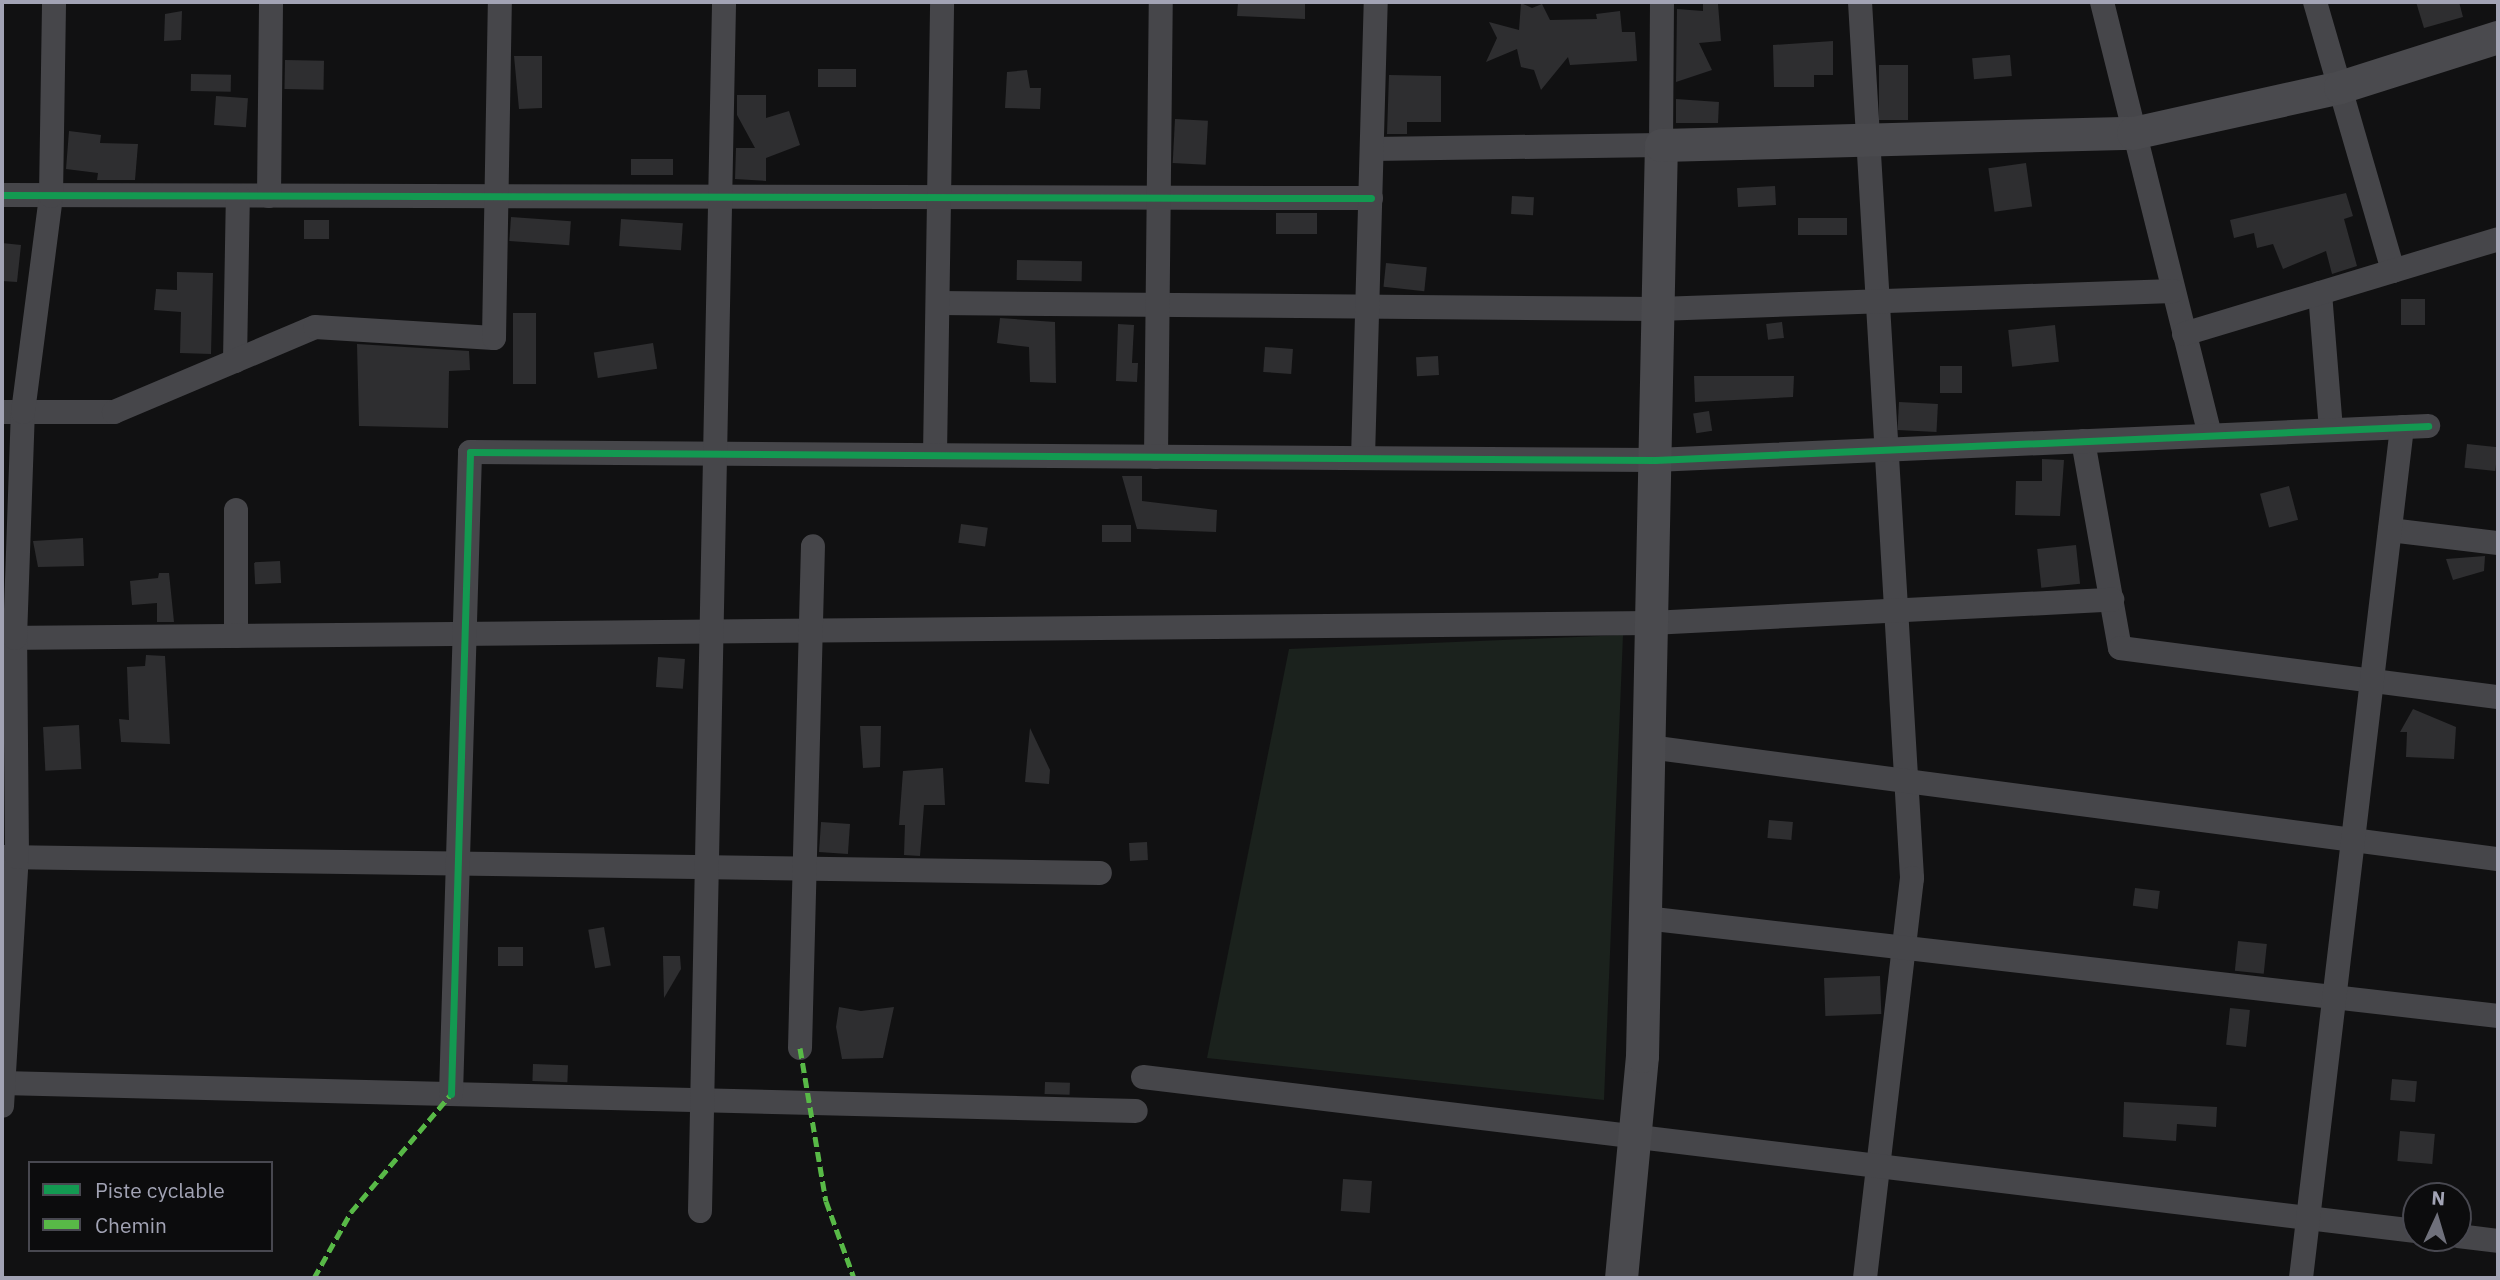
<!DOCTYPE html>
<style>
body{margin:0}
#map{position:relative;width:2500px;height:1280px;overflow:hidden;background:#111112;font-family:"IBM Plex Sans",sans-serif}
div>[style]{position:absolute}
.green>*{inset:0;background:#1b221d}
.building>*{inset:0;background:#2e2e30;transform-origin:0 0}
.minor>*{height:24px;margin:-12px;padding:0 12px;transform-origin:12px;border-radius:12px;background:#46464a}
.secondary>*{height:33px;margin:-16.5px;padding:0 16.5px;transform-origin:16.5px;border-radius:16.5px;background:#4a4a4e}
.quiet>*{height:5px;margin-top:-2.5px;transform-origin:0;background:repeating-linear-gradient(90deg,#58b947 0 10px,transparent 0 15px)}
.cycleway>*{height:7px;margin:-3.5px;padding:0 3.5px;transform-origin:3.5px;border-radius:3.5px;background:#139951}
span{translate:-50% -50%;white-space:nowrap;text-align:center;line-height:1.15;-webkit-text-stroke:7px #0c0c0d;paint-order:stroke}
.frame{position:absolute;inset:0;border:4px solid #a2a3b4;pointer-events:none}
.legend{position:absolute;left:28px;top:1161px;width:245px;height:91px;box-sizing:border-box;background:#0c0c0d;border:2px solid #484850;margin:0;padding:9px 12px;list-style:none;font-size:21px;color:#a2a3b4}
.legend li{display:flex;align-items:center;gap:14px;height:35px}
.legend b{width:35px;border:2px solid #484850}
.north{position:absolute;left:2402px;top:1182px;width:70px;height:70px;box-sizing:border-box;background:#0c0c0d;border:2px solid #484850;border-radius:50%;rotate:4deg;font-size:19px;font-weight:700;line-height:28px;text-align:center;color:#a2a3b4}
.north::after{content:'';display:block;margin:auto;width:24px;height:32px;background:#6f707b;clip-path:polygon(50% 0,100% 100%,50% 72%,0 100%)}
</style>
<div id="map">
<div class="green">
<i style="clip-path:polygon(1623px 635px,1604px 1100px,1207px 1058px,1289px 649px)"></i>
</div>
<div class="building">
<i style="clip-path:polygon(1238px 2px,1305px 2px,1305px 19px,1237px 16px)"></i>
<i style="clip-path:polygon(1703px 2px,1718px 4px,1721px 41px,1699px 43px,1712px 70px,1676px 82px,1677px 9px,1703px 11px)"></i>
<i style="clip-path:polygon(2416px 2px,2459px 2px,2463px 17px,2424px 28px)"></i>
<i style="clip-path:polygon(1521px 3px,1532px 8px,1542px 4px,1550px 20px,1597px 19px,1596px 14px,1620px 11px,1622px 32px,1635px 32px,1637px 61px,1570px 65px,1568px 57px,1541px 90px,1534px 70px,1521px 67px,1517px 49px,1486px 62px,1497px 38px,1489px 22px,1519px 30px)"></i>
<i style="clip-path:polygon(182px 11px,181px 40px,164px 41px,165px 14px)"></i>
<i style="clip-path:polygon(1833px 41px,1833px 75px,1814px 75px,1814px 87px,1774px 87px,1773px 45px)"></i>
<i style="left:2010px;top:55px;width:21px;height:38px;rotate:85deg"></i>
<i style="clip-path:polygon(514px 56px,542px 56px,542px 108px,519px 109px)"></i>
<i style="left:285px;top:60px;width:39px;height:29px;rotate:1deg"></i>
<i style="left:1879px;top:65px;width:29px;height:55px"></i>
<i style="left:818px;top:69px;width:38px;height:18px"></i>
<i style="clip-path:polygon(1027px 70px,1030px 88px,1041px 88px,1040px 109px,1005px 108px,1007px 72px)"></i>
<i style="left:191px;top:74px;width:40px;height:17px;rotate:1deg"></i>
<i style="clip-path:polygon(1389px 75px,1441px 76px,1441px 122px,1407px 122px,1407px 134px,1387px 134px)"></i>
<i style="clip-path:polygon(737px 95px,766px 95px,766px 118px,789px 111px,800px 145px,766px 158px,766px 181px,735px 179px,736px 148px,755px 148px,737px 115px)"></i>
<i style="left:216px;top:96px;width:32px;height:29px;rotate:4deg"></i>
<i style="clip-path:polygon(1676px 99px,1719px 102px,1718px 123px,1676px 123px)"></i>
<i style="left:1175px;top:119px;width:33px;height:44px;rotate:3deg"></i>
<i style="clip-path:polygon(69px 131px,101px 135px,100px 143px,138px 144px,135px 180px,97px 180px,98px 173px,66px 169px)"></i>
<i style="left:631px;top:159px;width:42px;height:16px"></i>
<i style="left:2026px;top:163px;width:44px;height:38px;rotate:82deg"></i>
<i style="left:1775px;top:186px;width:19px;height:38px;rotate:87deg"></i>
<i style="clip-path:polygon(2346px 193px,2353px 216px,2344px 219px,2357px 266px,2332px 274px,2326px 251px,2283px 269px,2273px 244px,2257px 248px,2254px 233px,2234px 238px,2230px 220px)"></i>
<i style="left:1512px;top:196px;width:22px;height:18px;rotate:3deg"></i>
<i style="left:1276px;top:213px;width:41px;height:21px"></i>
<i style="left:511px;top:217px;width:60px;height:24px;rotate:4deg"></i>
<i style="left:1847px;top:218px;width:17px;height:49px;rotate:90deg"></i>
<i style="left:621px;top:219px;width:62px;height:27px;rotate:4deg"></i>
<i style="left:304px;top:220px;width:25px;height:19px"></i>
<i style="clip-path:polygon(2px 243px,21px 245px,17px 282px,2px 281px)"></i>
<i style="left:1017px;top:260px;width:65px;height:20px;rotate:1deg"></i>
<i style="left:1386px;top:263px;width:41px;height:24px;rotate:6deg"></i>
<i style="clip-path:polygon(177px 272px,213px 273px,211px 354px,180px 353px,181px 312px,154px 310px,156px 289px,177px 290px)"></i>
<i style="left:2425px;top:299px;width:26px;height:24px;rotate:90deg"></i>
<i style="left:513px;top:313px;width:23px;height:71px"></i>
<i style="clip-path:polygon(1000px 318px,1055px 322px,1056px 383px,1030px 382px,1029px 347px,997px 343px)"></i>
<i style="left:1782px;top:322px;width:16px;height:16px;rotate:83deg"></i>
<i style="clip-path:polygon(1118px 324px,1134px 325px,1132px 363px,1138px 363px,1137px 382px,1116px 381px)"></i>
<i style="left:2055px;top:325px;width:37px;height:47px;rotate:84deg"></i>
<i style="left:653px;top:343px;width:26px;height:60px;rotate:81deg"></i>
<i style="clip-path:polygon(357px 344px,469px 351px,470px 370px,449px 371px,448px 428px,359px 426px)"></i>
<i style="left:1265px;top:347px;width:28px;height:25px;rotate:4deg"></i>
<i style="left:1438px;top:356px;width:19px;height:22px;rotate:87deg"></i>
<i style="left:1940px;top:366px;width:22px;height:27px"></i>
<i style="clip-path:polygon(1694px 376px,1794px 376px,1793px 397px,1695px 402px)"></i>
<i style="left:1899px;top:402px;width:39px;height:28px;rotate:3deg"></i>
<i style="left:1709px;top:411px;width:20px;height:16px;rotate:81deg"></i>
<i style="left:2467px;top:444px;width:31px;height:24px;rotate:6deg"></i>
<i style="clip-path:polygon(2042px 459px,2064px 460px,2060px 516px,2015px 515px,2016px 481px,2042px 481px)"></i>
<i style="clip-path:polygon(1122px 476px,1142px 476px,1142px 501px,1217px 510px,1216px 532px,1137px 529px)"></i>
<i style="left:2289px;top:486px;width:35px;height:30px;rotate:75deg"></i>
<i style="left:961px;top:524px;width:27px;height:19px;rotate:8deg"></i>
<i style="left:1102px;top:525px;width:29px;height:17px"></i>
<i style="clip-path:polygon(83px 538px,84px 566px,38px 567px,33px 541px)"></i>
<i style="left:2076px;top:545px;width:39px;height:39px;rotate:84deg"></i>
<i style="clip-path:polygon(2485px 556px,2484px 571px,2453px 580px,2446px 559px)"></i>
<i style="left:280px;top:561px;width:22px;height:26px;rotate:87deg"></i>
<i style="clip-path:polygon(159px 573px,169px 573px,174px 622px,157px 622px,157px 603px,132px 605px,130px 581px,158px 578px)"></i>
<i style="clip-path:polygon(146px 655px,165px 656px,170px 744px,121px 742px,119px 719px,129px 720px,127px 667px,145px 666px)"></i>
<i style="left:658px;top:657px;width:27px;height:30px;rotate:4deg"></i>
<i style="clip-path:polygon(2413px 709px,2456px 727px,2454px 759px,2406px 757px,2407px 732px,2400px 732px)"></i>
<i style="left:79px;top:725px;width:44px;height:36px;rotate:87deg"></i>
<i style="clip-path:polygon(860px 726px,881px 726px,880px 767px,863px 768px)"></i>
<i style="clip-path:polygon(1030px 728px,1050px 770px,1049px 784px,1025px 782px)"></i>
<i style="clip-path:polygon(943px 768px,945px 805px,924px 805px,920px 856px,904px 855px,905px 825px,899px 825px,903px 771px)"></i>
<i style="left:1769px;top:820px;width:24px;height:18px;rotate:5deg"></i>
<i style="left:850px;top:824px;width:30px;height:29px;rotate:94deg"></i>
<i style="left:1147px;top:842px;width:18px;height:18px;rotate:87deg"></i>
<i style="left:2135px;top:888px;width:25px;height:18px;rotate:7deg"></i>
<i style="left:604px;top:927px;width:39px;height:16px;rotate:80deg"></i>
<i style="left:2238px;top:941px;width:29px;height:30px;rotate:6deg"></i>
<i style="left:498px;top:947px;width:25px;height:19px"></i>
<i style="clip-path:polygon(663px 956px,680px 956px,681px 969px,664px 998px)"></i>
<i style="left:1880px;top:976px;width:38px;height:56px;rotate:88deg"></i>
<i style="clip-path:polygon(839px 1007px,861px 1011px,894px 1007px,883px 1058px,842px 1059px,836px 1027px)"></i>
<i style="left:2230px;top:1008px;width:20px;height:37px;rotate:6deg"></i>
<i style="left:533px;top:1064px;width:35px;height:17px;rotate:2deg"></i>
<i style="left:2392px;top:1079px;width:25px;height:21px;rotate:5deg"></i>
<i style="left:1045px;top:1082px;width:25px;height:12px;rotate:2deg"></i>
<i style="clip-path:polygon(2124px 1102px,2217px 1107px,2216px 1127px,2177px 1124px,2176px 1141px,2123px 1137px)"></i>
<i style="left:2400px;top:1131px;width:35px;height:30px;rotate:5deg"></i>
<i style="left:1343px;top:1179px;width:29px;height:32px;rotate:4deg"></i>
</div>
<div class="minor">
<i style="left:1860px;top:2px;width:878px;rotate:86.6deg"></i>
<i style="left:1912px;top:878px;width:403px;rotate:96.7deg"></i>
<i style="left:2102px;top:2px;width:446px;rotate:76deg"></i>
<i style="left:2315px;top:2px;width:280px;rotate:73.8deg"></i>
<i style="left:1372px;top:149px;width:289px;rotate:-0.8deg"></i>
<i style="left:1661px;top:145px;width:143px;rotate:-89.6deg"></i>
<i style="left:2px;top:195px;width:1369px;rotate:0.13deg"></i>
<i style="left:269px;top:196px;width:194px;rotate:-89.4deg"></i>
<i style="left:2320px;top:293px;width:137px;rotate:85.4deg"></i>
<i style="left:938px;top:303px;width:720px;rotate:0.48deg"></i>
<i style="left:1658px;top:309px;width:515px;rotate:-2deg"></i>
<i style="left:2184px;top:334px;width:328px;rotate:-16.8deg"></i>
<i style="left:235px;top:361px;width:165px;rotate:-89deg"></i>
<i style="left:2px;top:412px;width:112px"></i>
<i style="left:114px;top:412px;width:218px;rotate:-22.9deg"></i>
<i style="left:315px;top:327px;width:179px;rotate:3.5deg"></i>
<i style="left:494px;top:338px;width:336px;rotate:-89deg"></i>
<i style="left:2083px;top:441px;width:210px;rotate:79.9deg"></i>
<i style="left:2120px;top:648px;width:381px;rotate:7.4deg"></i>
<i style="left:935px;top:455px;width:453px;rotate:-89.1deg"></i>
<i style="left:1156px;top:457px;width:455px;rotate:-89.4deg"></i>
<i style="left:1363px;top:458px;width:456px;rotate:-88.4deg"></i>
<i style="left:236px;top:510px;width:126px;rotate:90deg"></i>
<i style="left:2390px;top:530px;width:109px;rotate:6.9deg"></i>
<i style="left:2px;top:638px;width:1649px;rotate:-0.52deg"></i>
<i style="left:1651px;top:623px;width:462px;rotate:-2.9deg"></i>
<i style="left:1649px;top:747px;width:856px;rotate:7.52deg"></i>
<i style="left:2px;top:857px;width:1098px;rotate:0.83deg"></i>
<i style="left:1645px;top:918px;width:859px;rotate:6.55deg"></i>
<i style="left:800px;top:1048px;width:502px;rotate:-88.52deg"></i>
<i style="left:1143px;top:1077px;width:1282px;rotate:6.9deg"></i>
<i style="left:2px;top:1083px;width:1134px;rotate:1.41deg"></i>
<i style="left:451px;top:1094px;width:642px;rotate:-88.3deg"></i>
<i style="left:470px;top:452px;width:1185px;rotate:0.39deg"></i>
<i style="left:1655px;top:460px;width:774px;rotate:-2.52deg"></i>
<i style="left:2px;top:1106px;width:249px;rotate:-86.6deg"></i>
<i style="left:17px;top:857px;width:219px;rotate:-90.5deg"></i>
<i style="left:15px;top:638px;width:226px;rotate:-88deg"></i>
<i style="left:23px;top:412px;width:218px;rotate:-82.6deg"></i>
<i style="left:51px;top:196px;width:194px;rotate:-89.1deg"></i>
<i style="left:700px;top:1211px;width:1209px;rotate:-88.86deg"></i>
<i style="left:2458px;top:1236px;width:40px;rotate:7.1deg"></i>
<i style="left:2301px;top:1278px;width:857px;rotate:-83.23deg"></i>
</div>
<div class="secondary">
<i style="left:1621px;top:1278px;width:223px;rotate:-84.6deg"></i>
<i style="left:1642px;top:1056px;width:911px;rotate:-88.81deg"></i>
<i style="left:1661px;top:145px;width:472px;rotate:-1.5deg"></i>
<i style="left:2133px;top:133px;width:212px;rotate:-12.5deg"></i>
<i style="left:2340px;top:87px;width:166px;rotate:-17.6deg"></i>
</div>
<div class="quiet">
<i style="left:800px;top:1048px;width:155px;rotate:80.4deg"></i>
<i style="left:826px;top:1201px;width:82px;rotate:70deg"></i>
<i style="left:314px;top:1278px;width:76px;rotate:-60.7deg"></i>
<i style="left:351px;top:1212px;width:155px;rotate:-49.7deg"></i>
</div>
<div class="cycleway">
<i style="left:2px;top:195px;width:1369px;rotate:0.13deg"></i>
<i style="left:451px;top:1094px;width:642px;rotate:-88.3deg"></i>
<i style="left:470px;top:452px;width:1185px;rotate:0.39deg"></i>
<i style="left:1655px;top:460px;width:774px;rotate:-2.52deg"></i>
</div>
<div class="frame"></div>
<ul class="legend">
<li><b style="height:9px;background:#139951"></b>Piste cyclable</li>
<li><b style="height:9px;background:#58b947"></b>Chemin</li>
</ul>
<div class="north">N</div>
</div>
